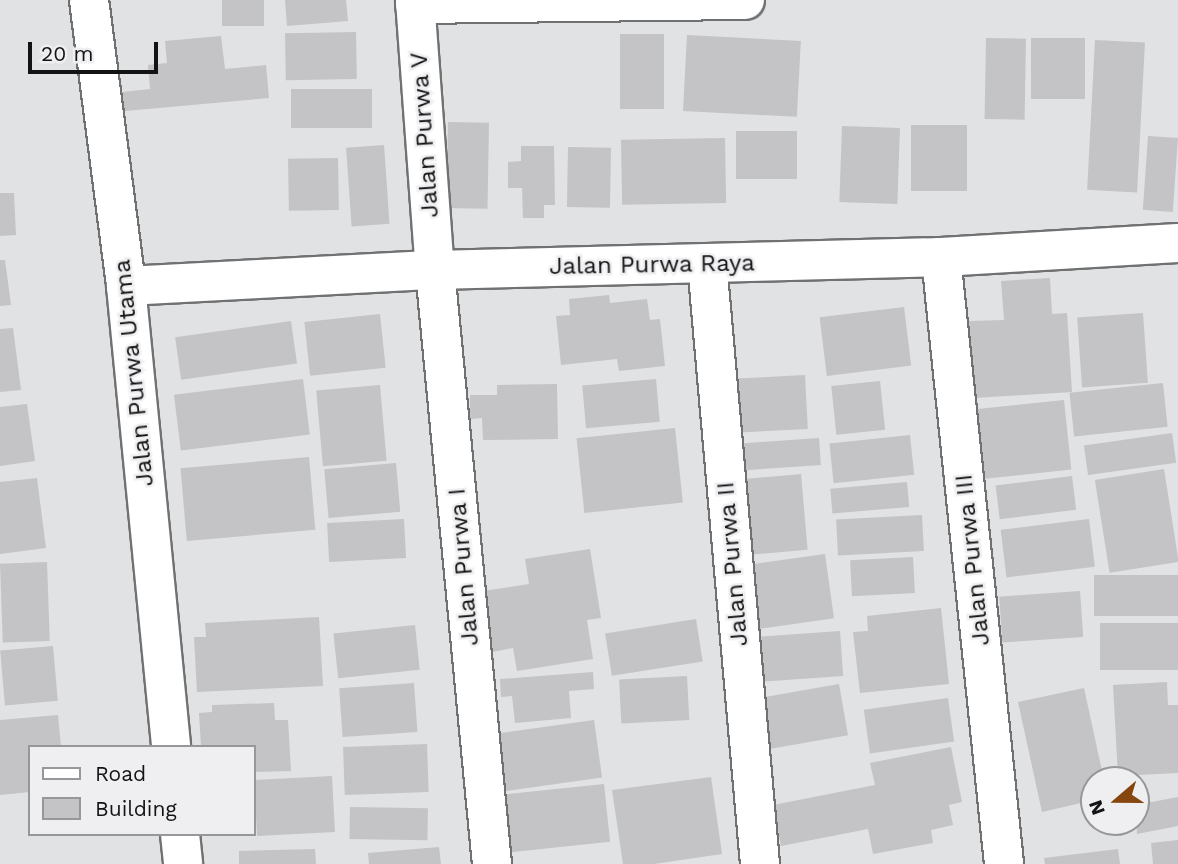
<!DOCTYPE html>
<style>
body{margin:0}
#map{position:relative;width:1178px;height:864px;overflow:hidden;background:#e1e2e4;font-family:"Work Sans",sans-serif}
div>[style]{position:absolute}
.building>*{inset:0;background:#c4c3c5;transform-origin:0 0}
.roads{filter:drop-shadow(2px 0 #707172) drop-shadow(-2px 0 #707172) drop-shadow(0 2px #707172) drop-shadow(0 -2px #707172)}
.street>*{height:38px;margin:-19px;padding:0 19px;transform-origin:19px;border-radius:19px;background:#fff}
span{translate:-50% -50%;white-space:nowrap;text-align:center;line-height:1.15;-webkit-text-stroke:5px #efeff1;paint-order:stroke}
.street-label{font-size:24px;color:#131314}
.legend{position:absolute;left:28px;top:745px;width:228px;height:91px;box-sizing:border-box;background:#efeff1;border:2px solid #979799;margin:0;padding:9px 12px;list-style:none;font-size:21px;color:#131314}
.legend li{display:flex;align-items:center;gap:14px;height:35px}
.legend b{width:35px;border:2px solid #979799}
.north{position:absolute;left:1080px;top:766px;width:70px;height:70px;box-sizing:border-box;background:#efeff1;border:2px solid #979799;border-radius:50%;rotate:250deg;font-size:19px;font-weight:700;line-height:28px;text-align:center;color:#131314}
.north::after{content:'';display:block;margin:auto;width:24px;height:32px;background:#86460e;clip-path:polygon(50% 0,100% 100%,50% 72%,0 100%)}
.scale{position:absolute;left:28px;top:42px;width:130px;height:32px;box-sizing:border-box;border:4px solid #131314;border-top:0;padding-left:9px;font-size:21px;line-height:24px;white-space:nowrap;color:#131314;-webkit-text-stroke:5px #efeff1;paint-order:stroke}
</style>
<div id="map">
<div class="building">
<i style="left:222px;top:0;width:42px;height:26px"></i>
<i style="clip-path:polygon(285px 0,346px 0,348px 21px,287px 26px)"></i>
<i style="left:356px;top:32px;width:47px;height:71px;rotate:89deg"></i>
<i style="left:620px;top:34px;width:44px;height:75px"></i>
<i style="left:687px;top:35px;width:114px;height:76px;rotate:3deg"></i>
<i style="clip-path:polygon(221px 36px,225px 69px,266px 65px,269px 98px,114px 112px,113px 93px,150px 89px,148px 65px,167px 63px,165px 41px)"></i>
<i style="left:986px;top:38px;width:40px;height:81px;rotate:1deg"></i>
<i style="left:1031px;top:38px;width:54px;height:61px"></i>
<i style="left:1095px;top:40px;width:50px;height:150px;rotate:3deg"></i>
<i style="left:372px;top:89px;width:39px;height:81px;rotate:90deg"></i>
<i style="left:448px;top:122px;width:41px;height:86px;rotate:1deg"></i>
<i style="left:911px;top:125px;width:56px;height:66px"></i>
<i style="left:842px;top:126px;width:58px;height:76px;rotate:2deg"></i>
<i style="left:736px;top:131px;width:61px;height:48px"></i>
<i style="left:1148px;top:136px;width:30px;height:74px;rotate:4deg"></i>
<i style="left:725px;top:138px;width:65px;height:104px;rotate:89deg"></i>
<i style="left:384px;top:145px;width:79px;height:38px;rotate:86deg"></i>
<i style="clip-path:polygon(521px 146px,554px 146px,555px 205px,544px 205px,544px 218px,523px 218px,522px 188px,508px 188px,508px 162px,521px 161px)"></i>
<i style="left:568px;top:147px;width:43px;height:60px;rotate:1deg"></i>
<i style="left:338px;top:158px;width:52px;height:50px;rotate:89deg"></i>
<i style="clip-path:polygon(0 193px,14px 193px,16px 235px,0 236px)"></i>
<i style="clip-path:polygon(0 260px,5px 260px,11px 305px,0 306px)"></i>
<i style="clip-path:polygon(1050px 278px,1052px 314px,1067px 313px,1072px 392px,974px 398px,969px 321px,1004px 320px,1001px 281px)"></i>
<i style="clip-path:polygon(609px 295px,610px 303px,647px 299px,650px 320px,660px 319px,665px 366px,619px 371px,617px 359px,561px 365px,556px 316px,570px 315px,569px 299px)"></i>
<i style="left:904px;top:307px;width:59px;height:85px;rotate:83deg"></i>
<i style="left:1143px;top:313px;width:70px;height:66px;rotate:86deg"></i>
<i style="left:380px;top:314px;width:54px;height:76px;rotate:84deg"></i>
<i style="left:291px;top:321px;width:43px;height:117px;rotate:82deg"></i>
<i style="clip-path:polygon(13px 328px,21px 390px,0 392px,0 329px)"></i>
<i style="left:805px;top:375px;width:54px;height:74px;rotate:87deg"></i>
<i style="left:303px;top:379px;width:56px;height:130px;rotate:83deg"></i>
<i style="left:656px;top:379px;width:43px;height:74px;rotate:85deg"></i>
<i style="left:880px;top:381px;width:49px;height:49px;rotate:84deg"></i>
<i style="left:1163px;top:383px;width:44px;height:94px;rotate:84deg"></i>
<i style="clip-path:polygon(557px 384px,558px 439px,483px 440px,482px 418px,470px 419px,470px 395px,497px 395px,497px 385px)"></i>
<i style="left:380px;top:385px;width:76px;height:64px;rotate:85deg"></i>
<i style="left:1064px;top:400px;width:70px;height:101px;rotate:84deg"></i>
<i style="clip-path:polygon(27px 404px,35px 461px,0 466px,0 407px)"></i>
<i style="left:675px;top:428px;width:75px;height:99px;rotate:84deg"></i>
<i style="left:1172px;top:433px;width:30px;height:89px;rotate:82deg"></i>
<i style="left:910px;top:435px;width:40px;height:81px;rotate:84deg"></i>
<i style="left:819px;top:438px;width:27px;height:83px;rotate:86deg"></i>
<i style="left:309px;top:457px;width:73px;height:129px;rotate:85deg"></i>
<i style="left:396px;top:463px;width:49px;height:72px;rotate:85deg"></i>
<i style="left:1164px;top:469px;width:94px;height:70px;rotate:81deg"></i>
<i style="left:801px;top:474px;width:76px;height:70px;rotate:85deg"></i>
<i style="left:1072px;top:476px;width:34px;height:77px;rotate:83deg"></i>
<i style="clip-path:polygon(37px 478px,46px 548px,0 554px,0 482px)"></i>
<i style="left:907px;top:482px;width:25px;height:77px;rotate:85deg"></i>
<i style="left:922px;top:515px;width:36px;height:86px;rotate:87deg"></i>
<i style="left:404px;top:519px;width:39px;height:77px;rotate:87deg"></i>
<i style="left:1089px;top:519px;width:48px;height:89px;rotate:83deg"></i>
<i style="clip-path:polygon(590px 549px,601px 618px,587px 620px,593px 659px,517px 671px,513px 648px,492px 652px,483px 591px,529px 584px,525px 559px)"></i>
<i style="left:825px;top:554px;width:65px;height:75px;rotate:82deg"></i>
<i style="left:913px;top:557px;width:36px;height:63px;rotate:87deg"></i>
<i style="left:47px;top:562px;width:79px;height:47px;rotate:88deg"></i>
<i style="left:1178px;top:575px;width:41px;height:84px;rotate:90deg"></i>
<i style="left:1080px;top:591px;width:46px;height:81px;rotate:86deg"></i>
<i style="clip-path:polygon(941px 608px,949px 684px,860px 693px,853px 632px,868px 631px,867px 616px)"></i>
<i style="clip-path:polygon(319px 617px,323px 686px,197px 692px,194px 637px,206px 637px,205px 623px)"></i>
<i style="left:696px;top:619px;width:43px;height:92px;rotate:81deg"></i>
<i style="left:1178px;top:623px;width:47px;height:78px;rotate:90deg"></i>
<i style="left:415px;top:625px;width:45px;height:82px;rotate:84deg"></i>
<i style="left:840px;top:631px;width:45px;height:79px;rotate:86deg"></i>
<i style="left:53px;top:646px;width:55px;height:53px;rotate:85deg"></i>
<i style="clip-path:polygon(593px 672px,594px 689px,569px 691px,571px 718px,515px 723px,512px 696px,501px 697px,500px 679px)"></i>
<i style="left:687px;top:676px;width:44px;height:68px;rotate:87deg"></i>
<i style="clip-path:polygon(1167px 682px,1168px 705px,1178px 705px,1178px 773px,1118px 776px,1113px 685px)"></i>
<i style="left:414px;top:683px;width:49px;height:75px;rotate:86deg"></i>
<i style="left:839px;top:684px;width:52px;height:80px;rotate:80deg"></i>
<i style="clip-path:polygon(1084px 688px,1104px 780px,1094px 780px,1094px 800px,1042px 812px,1018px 702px)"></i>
<i style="left:948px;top:698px;width:44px;height:85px;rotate:82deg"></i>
<i style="clip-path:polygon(274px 703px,275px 720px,288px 720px,291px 771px,254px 772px,254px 747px,201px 746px,199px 713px,212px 712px,212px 705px)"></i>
<i style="clip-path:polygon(58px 715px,61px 747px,30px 747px,30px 792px,0 795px,0 720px)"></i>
<i style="left:594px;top:720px;width:58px;height:107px;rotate:82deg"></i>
<i style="left:427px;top:744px;width:48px;height:84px;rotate:88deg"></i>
<i style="clip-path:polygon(951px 747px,962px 802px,949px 805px,953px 825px,931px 830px,933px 843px,873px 854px,868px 829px,781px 846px,773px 805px,875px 785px,870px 763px)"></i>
<i style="left:332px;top:776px;width:56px;height:78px;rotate:87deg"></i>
<i style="clip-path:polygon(711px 777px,722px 854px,654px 864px,623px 864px,612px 790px)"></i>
<i style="left:604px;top:784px;width:58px;height:109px;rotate:84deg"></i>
<i style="clip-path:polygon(1178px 797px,1178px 826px,1137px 834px,1136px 805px)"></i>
<i style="left:350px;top:807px;width:78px;height:32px;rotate:1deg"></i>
<i style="clip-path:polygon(1178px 840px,1178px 864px,1153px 864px,1151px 843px)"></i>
<i style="clip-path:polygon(439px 847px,441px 864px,369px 864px,368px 853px)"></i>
<i style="clip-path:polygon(315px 849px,316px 864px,239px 864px,239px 851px)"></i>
<i style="clip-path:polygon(1118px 849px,1120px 864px,1045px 864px,1044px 858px)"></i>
</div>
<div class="roads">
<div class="street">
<i style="left:89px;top:0;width:288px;rotate:82.6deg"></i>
<i style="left:126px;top:286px;width:463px;rotate:84.4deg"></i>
<i style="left:415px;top:0;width:271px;rotate:85.8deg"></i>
<i style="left:435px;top:270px;width:597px;rotate:84.52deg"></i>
<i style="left:415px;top:4px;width:330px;rotate:-0.7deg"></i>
<i style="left:941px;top:257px;width:610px;rotate:84.07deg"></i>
<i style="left:707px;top:263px;width:603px;rotate:84.96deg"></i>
<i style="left:126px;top:286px;width:309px;rotate:-3deg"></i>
<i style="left:435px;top:270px;width:506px;rotate:-1.47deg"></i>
<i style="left:941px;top:257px;width:237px;rotate:-3.4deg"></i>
<i style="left:180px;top:834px;width:30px;rotate:84deg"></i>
</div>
</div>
<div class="street-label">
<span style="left:425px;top:135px;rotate:-94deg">Jalan Purwa V</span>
<span style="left:652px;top:265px;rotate:-1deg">Jalan Purwa Raya</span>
<span style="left:134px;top:373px;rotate:-96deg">Jalan Purwa Utama</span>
<span style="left:973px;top:560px;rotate:-96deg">Jalan Purwa III</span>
<span style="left:733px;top:564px;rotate:-95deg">Jalan Purwa II</span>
<span style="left:464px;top:567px;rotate:-95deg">Jalan Purwa I</span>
</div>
<ul class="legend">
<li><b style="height:9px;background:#fff"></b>Road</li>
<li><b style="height:19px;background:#c4c3c5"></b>Building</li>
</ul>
<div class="north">N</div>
<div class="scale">20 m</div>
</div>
